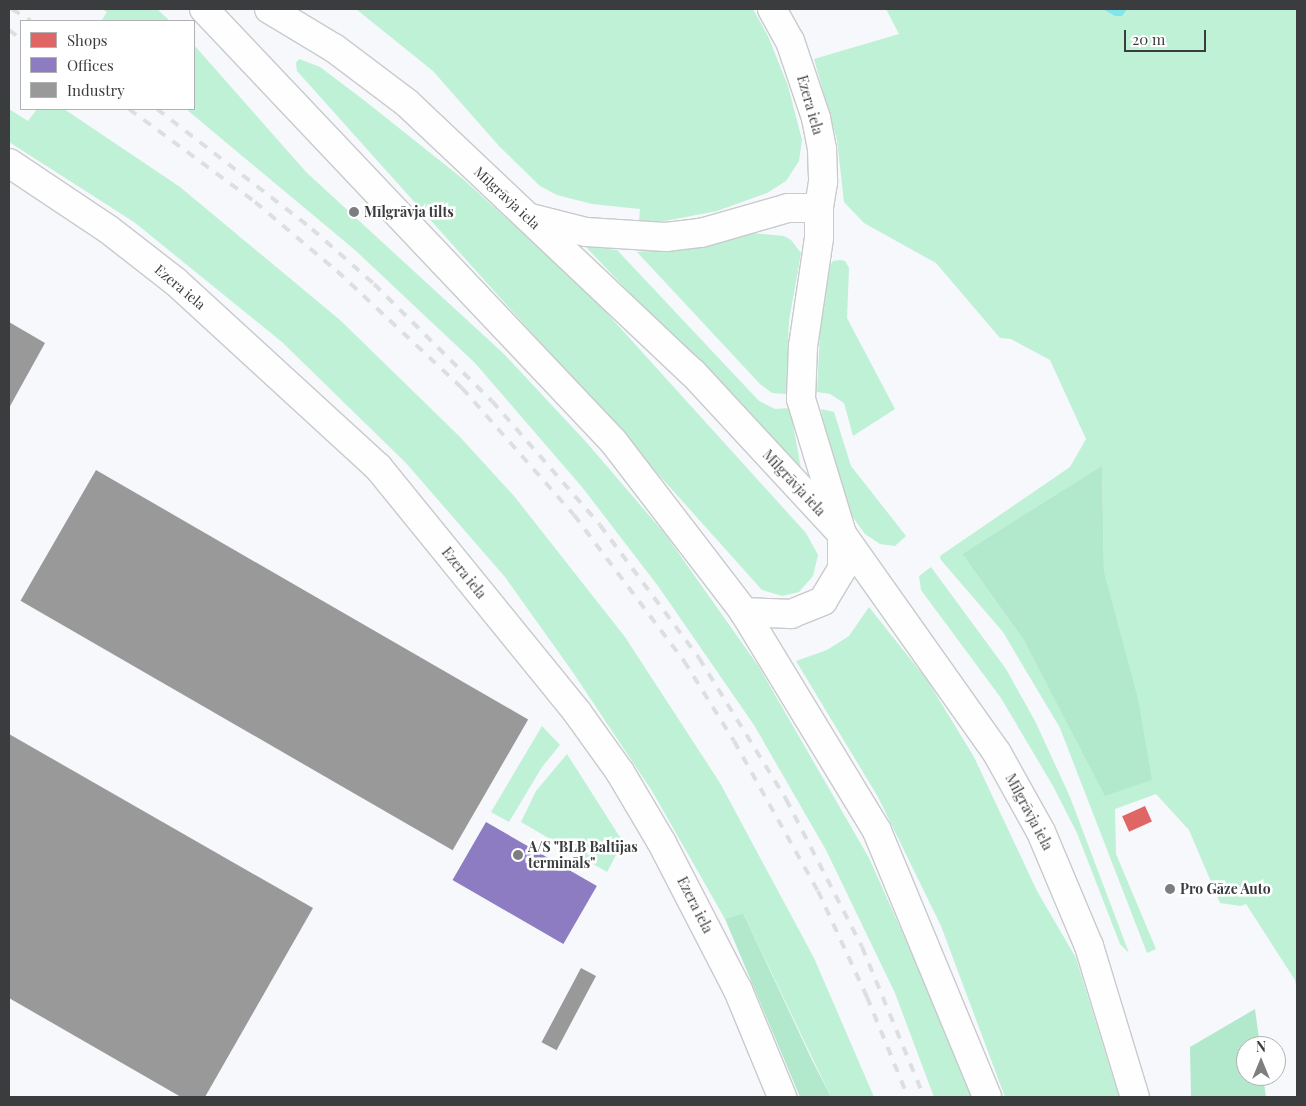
<!DOCTYPE html>
<meta charset="utf-8">
<style>
body{margin:0}
#map{position:relative;width:1306px;height:1106px;overflow:hidden;background:#f6f8fb;font-family:"Playfair Display",serif}
div>[style]{position:absolute}
.green>*{inset:0;background:#bef1d6}
.forest>*{inset:0;background:#b2e9cc}
.water>*{inset:0;background:#80e6ec}
.shops>*{inset:0;background:#e06666;transform-origin:0 0}
.offices>*{inset:0;background:#8e7cc3;transform-origin:0 0}
.industry>*{inset:0;background:#999;transform-origin:0 0}
.roads{filter:drop-shadow(1px 0 #c8cacc) drop-shadow(-1px 0 #c8cacc) drop-shadow(0 1px #c8cacc) drop-shadow(0 -1px #c8cacc)}
.tertiary>*{height:28px;margin:-14px;padding:0 14px;transform-origin:14px;border-radius:14px;background:#fefefe}
.primary>*{height:28px;margin:-14px;padding:0 14px;transform-origin:14px;border-radius:14px;background:#fefefe}
.rail>*{height:4px;margin-top:-2px;transform-origin:0;background:repeating-linear-gradient(90deg,#dddedf 0 9px,transparent 0 18px)}
.dots>*{width:14px;height:14px;translate:-50% -50%;box-sizing:border-box;border:2px solid #fff;border-radius:50%}
span{translate:-50% -50%;white-space:nowrap;text-align:center;line-height:1.15;-webkit-text-stroke:5px #fff;paint-order:stroke}
.street-label{font-size:14px;color:#3a3c3e}
.poi-label{font-size:14px;color:#3a3c3e;font-weight:700}
.left{translate:0 -50%;text-align:left}
.frame{position:absolute;inset:0;border:10px solid #3a3c3e;pointer-events:none}
.legend{position:absolute;left:20px;top:20px;width:175px;height:90px;box-sizing:border-box;background:#fff;border:1px solid #b0b1b2;margin:0;padding:6px 9px;list-style:none;font-size:15px;color:#3a3c3e}
.legend li{display:flex;align-items:center;gap:10px;height:25px}
.legend b{width:25px;border:1px solid #b0b1b2}
.north{position:absolute;left:1236px;top:1036px;width:50px;height:50px;box-sizing:border-box;background:#fff;border:1px solid #b0b1b2;border-radius:50%;rotate:0deg;font-size:14px;font-weight:700;line-height:20px;text-align:center;color:#3a3c3e}
.north::after{content:'';display:block;margin:auto;width:18px;height:22px;background:#7c7e80;clip-path:polygon(50% 0,100% 100%,50% 72%,0 100%)}
.scale{position:absolute;left:1124px;top:30px;width:82px;height:22px;box-sizing:border-box;border:2px solid #3a3c3e;border-top:0;padding-left:6px;font-size:15px;line-height:18px;white-space:nowrap;color:#3a3c3e;-webkit-text-stroke:4px #fff;paint-order:stroke}
</style>
<div id="map">
<div class="green">
<i style="clip-path:polygon(102px 9px,157px 9px,170px 21px,101px 21px,107px 12px)"></i>
<i style="clip-path:polygon(356px 9px,753px 9px,768px 36px,788px 86px,802px 140px,799px 161px,786px 181px,767px 193px,717px 211px,665px 221px,639px 222px,640px 209px,592px 204px,557px 195px,540px 186px,499px 146px,433px 71px)"></i>
<i style="clip-path:polygon(evenodd,886px 9px,1297px 9px,1297px 991px,1295px 980px,1246px 904px,1241px 906px,1220px 903px,1189px 830px,1156px 794px,1115px 809px,1116px 854px,1156px 949px,1147px 953px,1060px 728px,1003px 632px,941px 560px,940px 556px,1070px 467px,1086px 439px,1050px 360px,1011px 339px,1000px 338px,936px 263px,864px 223px,844px 202px,837px 140px,814px 59px,899px 34px,886px 9px,1102px 467px,1104px 572px,1024px 640px,962px 554px,1102px 467px)"></i>
<i style="clip-path:polygon(194px 45px,306px 172px,504px 354px,587px 443px,665px 534px,759px 667px,869px 858px,955px 1050px,971px 1097px,934px 1097px,895px 993px,826px 850px,754px 725px,658px 586px,582px 487px,475px 363px,355px 250px,186px 109px,194px 109px)"></i>
<i style="clip-path:polygon(299px 59px,320px 67px,365px 101px,463px 179px,585px 289px,806px 533px,818px 555px,813px 576px,799px 592px,782px 596px,762px 590px,297px 71px,296px 63px)"></i>
<i style="clip-path:polygon(9px 109px,28px 121px,37px 109px,64px 109px,180px 187px,340px 320px,460px 437px,514px 496px,625px 637px,720px 783px,814px 958px,874px 1097px,831px 1097px,743px 913px,725px 919px,652px 791px,572px 671px,505px 577px,406px 463px,282px 342px,134px 222px,9px 142px)"></i>
<i style="clip-path:polygon(751px 233px,784px 236px,791px 240px,801px 253px,789px 321px,786px 394px,772px 393px,760px 384px,637px 252px,699px 246px)"></i>
<i style="clip-path:polygon(585px 246px,617px 250px,759px 401px,775px 409px,790px 408px,802px 474px)"></i>
<i style="clip-path:polygon(840px 260px,845px 261px,849px 268px,847px 318px,895px 409px,853px 436px,844px 403px,830px 394px,817px 392px,820px 332px,830px 266px,833px 261px)"></i>
<i style="clip-path:polygon(821px 409px,834px 412px,851px 466px,906px 536px,895px 546px,880px 544px,865px 534px,852px 516px,831px 461px)"></i>
<i style="clip-path:polygon(931px 567px,1006px 669px,1035px 721px,1070px 797px,1129px 953px,1120px 944px,1077px 833px,1053px 786px,1001px 698px,921px 590px,919px 576px)"></i>
<i style="clip-path:polygon(869px 607px,927px 680px,974px 757px,1037px 891px,1076px 958px,1119px 1097px,1005px 1097px,941px 926px,878px 797px,796px 661px,827px 650px,849px 636px)"></i>
<i style="clip-path:polygon(542px 726px,560px 745px,542px 767px,509px 822px,491px 812px)"></i>
<i style="clip-path:polygon(567px 754px,623px 842px,607px 872px,521px 822px,536px 791px)"></i>
</div>
<div class="forest">
<i style="clip-path:polygon(1102px 466px,1104px 572px,1138px 699px,1152px 780px,1105px 796px,1024px 640px,962px 554px)"></i>
<i style="clip-path:polygon(743px 913px,812px 1060px,831px 1097px,800px 1097px,725px 919px)"></i>
<i style="clip-path:polygon(1255px 1009px,1260px 1046px,1246px 1046px,1246px 1076px,1263px 1076px,1266px 1097px,1191px 1097px,1190px 1047px)"></i>
</div>
<div class="water">
<i style="clip-path:polygon(1103px 9px,1127px 9px,1122px 16px,1115px 16px)"></i>
</div>
<div class="shops">
<i style="left:1145px;top:806px;width:17px;height:25px;rotate:66deg"></i>
</div>
<div class="offices">
<i style="left:486px;top:822px;width:128px;height:67px;rotate:30deg"></i>
</div>
<div class="industry">
<i style="clip-path:polygon(9px 322px,45px 343px,9px 408px)"></i>
<i style="left:96px;top:470px;width:499px;height:151px;rotate:30deg"></i>
<i style="clip-path:polygon(9px 734px,313px 908px,205px 1097px,181px 1097px,9px 998px)"></i>
<i style="left:581px;top:968px;width:17px;height:84px;rotate:28deg"></i>
</div>
<div class="roads">
<div class="tertiary">
<i style="left:772px;top:9px;width:37px;rotate:61deg"></i>
<i style="left:790px;top:41px;width:81px;rotate:71.3deg"></i>
<i style="left:816px;top:118px;width:32px;rotate:79deg"></i>
<i style="left:822px;top:149px;width:33px;rotate:88deg"></i>
<i style="left:823px;top:182px;width:26px;rotate:99deg"></i>
<i style="left:9px;top:163px;width:119px;rotate:33.7deg"></i>
<i style="left:108px;top:229px;width:86px;rotate:37.9deg"></i>
<i style="left:176px;top:282px;width:274px;rotate:42.5deg"></i>
<i style="left:378px;top:467px;width:316px;rotate:50.9deg"></i>
<i style="left:577px;top:712px;width:74px;rotate:54.4deg"></i>
<i style="left:620px;top:772px;width:82px;rotate:59.4deg"></i>
<i style="left:662px;top:843px;width:165px;rotate:62.7deg"></i>
<i style="left:738px;top:990px;width:116px;rotate:67.6deg"></i>
</div>
<div class="primary">
<i style="left:204px;top:9px;width:595px;rotate:46.57deg"></i>
<i style="left:613px;top:441px;width:215px;rotate:52.5deg"></i>
<i style="left:744px;top:612px;width:256px;rotate:58.7deg"></i>
<i style="left:877px;top:831px;width:288px;rotate:67.5deg"></i>
<i style="left:269px;top:9px;width:76px;rotate:31deg"></i>
<i style="left:334px;top:48px;width:91px;rotate:37deg"></i>
<i style="left:407px;top:103px;width:393px;rotate:43.4deg"></i>
<i style="left:693px;top:373px;width:219px;rotate:47.2deg"></i>
<i style="left:842px;top:534px;width:268px;rotate:54.7deg"></i>
<i style="left:997px;top:753px;width:90px;rotate:60.9deg"></i>
<i style="left:1041px;top:832px;width:124px;rotate:67.2deg"></i>
<i style="left:1089px;top:946px;width:158px;rotate:73.1deg"></i>
<i style="left:531px;top:218px;width:57px;rotate:14.3deg"></i>
<i style="left:586px;top:232px;width:80px;rotate:3.6deg"></i>
<i style="left:666px;top:237px;width:35px;rotate:-7deg"></i>
<i style="left:701px;top:233px;width:91px;rotate:-16deg"></i>
<i style="left:788px;top:208px;width:31px"></i>
<i style="left:819px;top:208px;width:30px;rotate:90deg"></i>
<i style="left:819px;top:238px;width:109px;rotate:98.4deg"></i>
<i style="left:803px;top:346px;width:53px;rotate:92.2deg"></i>
<i style="left:801px;top:399px;width:141px;rotate:73.1deg"></i>
<i style="left:842px;top:534px;width:35px;rotate:90deg"></i>
<i style="left:842px;top:569px;width:37px;rotate:121deg"></i>
<i style="left:823px;top:601px;width:35px;rotate:158deg"></i>
<i style="left:791px;top:614px;width:47px;rotate:-177.6deg"></i>
</div>
</div>
<div class="rail">
<i style="left:12px;top:9px;width:22px;rotate:32deg"></i>
<i style="left:9px;top:30px;width:15px;rotate:37deg"></i>
<i style="left:129px;top:109px;width:157px;rotate:36.4deg"></i>
<i style="left:255px;top:202px;width:107px;rotate:40.1deg"></i>
<i style="left:337px;top:271px;width:171px;rotate:43.1deg"></i>
<i style="left:462px;top:388px;width:169px;rotate:48.6deg"></i>
<i style="left:574px;top:515px;width:183px;rotate:53deg"></i>
<i style="left:684px;top:661px;width:94px;rotate:58deg"></i>
<i style="left:734px;top:741px;width:172px;rotate:60.8deg"></i>
<i style="left:818px;top:891px;width:117px;rotate:65.2deg"></i>
<i style="left:867px;top:997px;width:108px;rotate:67.7deg"></i>
<i style="left:157px;top:109px;width:196px;rotate:37.7deg"></i>
<i style="left:312px;top:229px;width:83px;rotate:41.6deg"></i>
<i style="left:374px;top:284px;width:166px;rotate:44.8deg"></i>
<i style="left:492px;top:401px;width:164px;rotate:48.9deg"></i>
<i style="left:600px;top:525px;width:166px;rotate:53.3deg"></i>
<i style="left:699px;top:658px;width:166px;rotate:58.3deg"></i>
<i style="left:786px;top:799px;width:166px;rotate:62.8deg"></i>
<i style="left:862px;top:947px;width:162px;rotate:67.5deg"></i>
</div>
<div class="dots">
<i style="left:354px;top:212px;background:#7c7e80"></i>
<i style="left:518px;top:855px;background:#7c7e80"></i>
<i style="left:1170px;top:889px;background:#7c7e80"></i>
</div>
<div class="street-label">
<span style="left:810px;top:105px;rotate:74deg">Ezera iela</span>
<span style="left:507px;top:198px;rotate:43deg">Mīlgrāvja iela</span>
<span style="left:180px;top:287px;rotate:40deg">Ezera iela</span>
<span style="left:794px;top:483px;rotate:47deg">Mīlgrāvja iela</span>
<span style="left:464px;top:573px;rotate:51deg">Ezera iela</span>
<span style="left:1029px;top:812px;rotate:62deg">Mīlgrāvja iela</span>
<span style="left:695px;top:905px;rotate:63deg">Ezera iela</span>
</div>
<div class="poi-label">
<span class="left" style="left:364px;top:212px">Mīlgrāvja tilts</span>
<span class="left" style="left:528px;top:855px">A/S "BLB Baltijas<br>termināls"</span>
<span class="left" style="left:1180px;top:889px">Pro Gāze Auto</span>
</div>
<div class="frame"></div>
<ul class="legend">
<li><b style="height:14px;background:#e06666"></b>Shops</li>
<li><b style="height:14px;background:#8e7cc3"></b>Offices</li>
<li><b style="height:14px;background:#999"></b>Industry</li>
</ul>
<div class="north">N</div>
<div class="scale">20 m</div>
</div>
